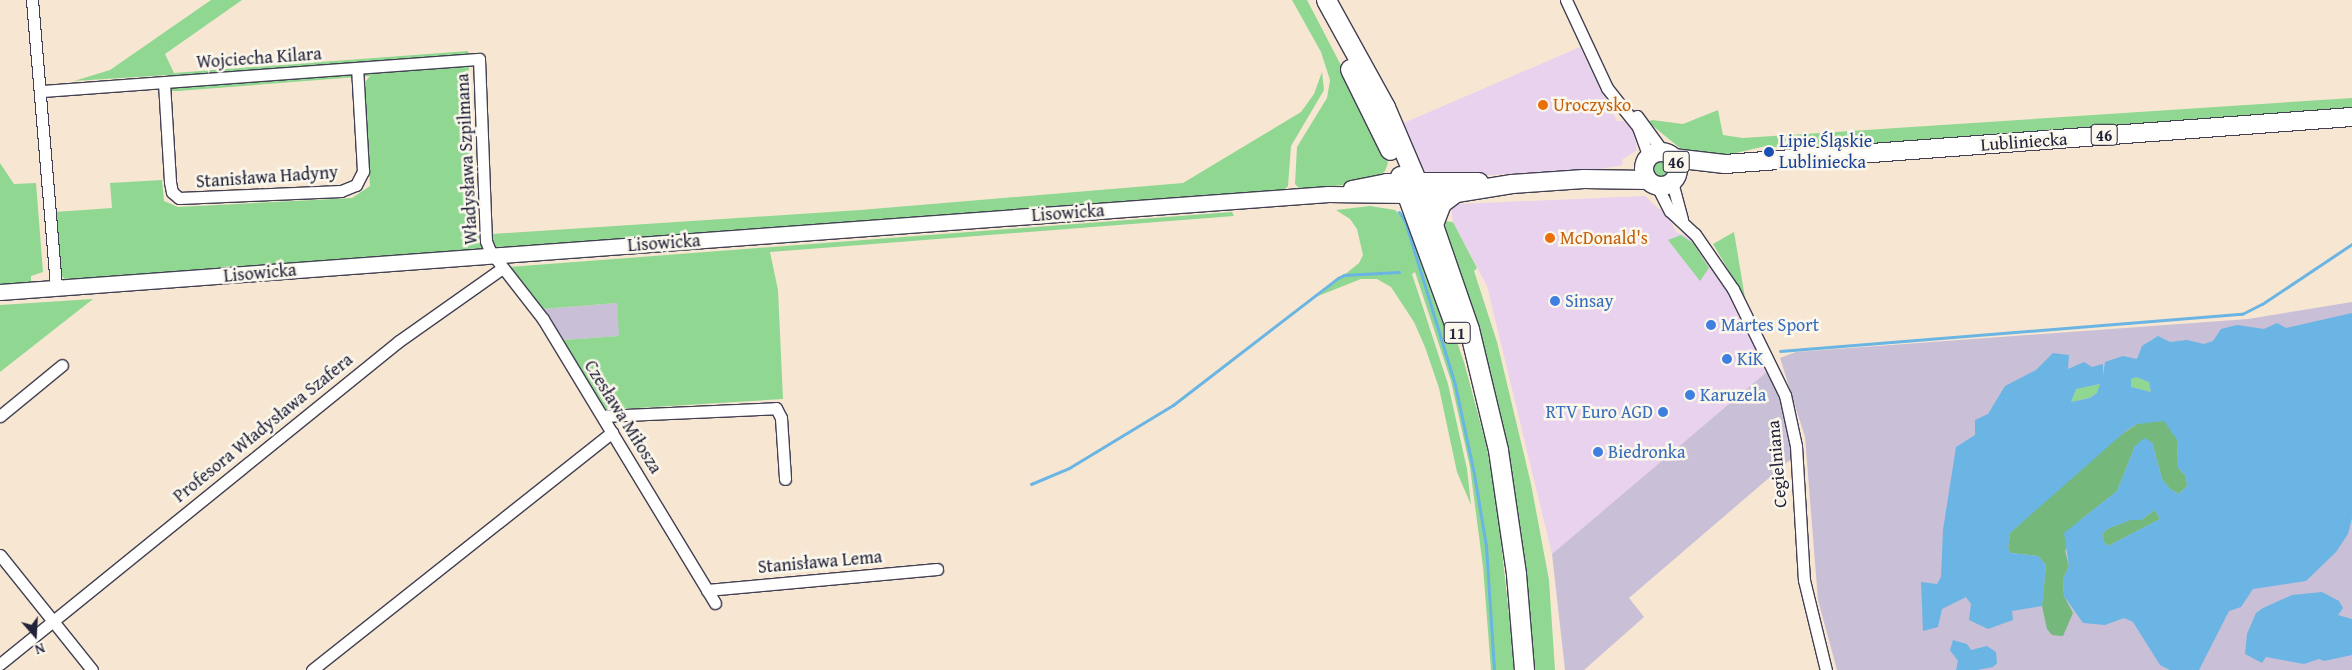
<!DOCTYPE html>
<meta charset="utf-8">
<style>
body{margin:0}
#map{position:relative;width:2352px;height:670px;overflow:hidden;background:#f7e7d2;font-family:"Gentium Book Plus",serif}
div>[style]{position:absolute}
.built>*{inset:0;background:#e9d2ed}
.industrial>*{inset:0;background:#c9bfd7}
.green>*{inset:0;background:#90d792}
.round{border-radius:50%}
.forest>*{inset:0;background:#74b87c}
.water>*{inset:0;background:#6ab5e3}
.stream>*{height:3px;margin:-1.5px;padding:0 1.5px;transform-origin:1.5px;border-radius:1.5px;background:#6ab5e3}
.roads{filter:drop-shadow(1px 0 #424052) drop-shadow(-1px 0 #424052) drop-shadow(0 1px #424052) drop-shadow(0 -1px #424052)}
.minor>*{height:11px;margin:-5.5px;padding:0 5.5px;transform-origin:5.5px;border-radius:5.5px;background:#fff}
.secondary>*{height:15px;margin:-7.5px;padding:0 7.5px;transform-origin:7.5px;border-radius:7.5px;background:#fff}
.primary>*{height:18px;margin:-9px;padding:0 9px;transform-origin:9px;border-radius:9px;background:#fff}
.primary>.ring{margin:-9px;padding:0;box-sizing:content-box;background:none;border:18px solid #fff;border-radius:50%}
.trunk>*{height:19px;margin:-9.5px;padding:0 9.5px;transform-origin:9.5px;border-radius:9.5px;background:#fff}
.dots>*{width:14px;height:14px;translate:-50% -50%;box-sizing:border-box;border:2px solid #fbf7ec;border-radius:50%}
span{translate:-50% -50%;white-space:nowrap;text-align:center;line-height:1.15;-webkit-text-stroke:5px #fbf7ec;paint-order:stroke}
.shield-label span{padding:1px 4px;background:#fbf7ec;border:1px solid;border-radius:4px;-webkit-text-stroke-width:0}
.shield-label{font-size:16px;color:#22223b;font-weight:700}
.street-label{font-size:18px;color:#22223b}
.food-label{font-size:18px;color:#c56008}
.left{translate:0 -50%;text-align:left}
.transit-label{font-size:18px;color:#164399}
.shop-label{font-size:18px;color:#366cbe}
.right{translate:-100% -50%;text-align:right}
.north{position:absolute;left:10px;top:610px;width:50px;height:50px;-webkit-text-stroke:4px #fbf7ec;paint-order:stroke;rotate:161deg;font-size:14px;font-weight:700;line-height:20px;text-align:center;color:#22223b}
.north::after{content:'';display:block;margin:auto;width:18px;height:22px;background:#22223b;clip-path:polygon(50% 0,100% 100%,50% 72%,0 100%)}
</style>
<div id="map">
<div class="built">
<i style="clip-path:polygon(1580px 47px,1617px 121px,1624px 121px,1635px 134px,1637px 150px,1622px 160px,1623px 165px,1595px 170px,1471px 176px,1422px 172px,1399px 125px)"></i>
<i style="clip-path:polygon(1645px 196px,1659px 209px,1664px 209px,1677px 233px,1689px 235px,1728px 290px,1769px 370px,1552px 554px,1487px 286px,1453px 222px,1451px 208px,1457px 204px)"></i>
</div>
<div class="industrial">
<i style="clip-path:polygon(2352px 302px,2352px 670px,1837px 670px,1818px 600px,1805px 437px,1780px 358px,1796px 352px,2248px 319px)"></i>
<i style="clip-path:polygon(617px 303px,620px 336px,563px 340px,542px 309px)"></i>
<i style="clip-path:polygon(1769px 370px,1780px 392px,1790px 431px,1791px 459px,1629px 598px,1644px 617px,1584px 670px,1565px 670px,1552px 554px)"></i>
</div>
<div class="green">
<i style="clip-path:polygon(211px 0,242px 0,165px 54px,174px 73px,468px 51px,477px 235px,860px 210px,1183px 183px,1301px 112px,1314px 94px,1322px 72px,1324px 90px,1291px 146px,1288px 186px,1282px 192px,127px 277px,65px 279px,59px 274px,55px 212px,112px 208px,110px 183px,162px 180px,164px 201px,178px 207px,352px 198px,370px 186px,364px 83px,370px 76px,178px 91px,162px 91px,168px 75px,74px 81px,110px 70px)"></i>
<i style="clip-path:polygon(1292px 0,1307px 0,1358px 98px,1388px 163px,1385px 171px,1378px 176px,1351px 184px,1301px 190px,1295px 184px,1297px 147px,1327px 98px,1330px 80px,1321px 52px)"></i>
<i style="clip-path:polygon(2352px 98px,2352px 112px,1820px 152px,1766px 146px,1727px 155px,1697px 155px,1680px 148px,1648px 122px,1652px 120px,1683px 124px,1718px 110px,1723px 135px,1743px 138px)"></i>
<i class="round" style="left:1652px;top:160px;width:18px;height:18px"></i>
<i style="clip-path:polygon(0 163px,14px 184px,36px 183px,43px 272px,31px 276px,31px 282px,0 285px)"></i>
<i style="clip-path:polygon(1370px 206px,1395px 210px,1407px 222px,1438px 288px,1464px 362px,1486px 444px,1497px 505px,1515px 670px,1491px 670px,1483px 567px,1470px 467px,1451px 381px,1415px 272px,1412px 274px,1448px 384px,1467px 469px,1471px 505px,1457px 472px,1439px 388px,1425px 347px,1414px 322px,1391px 287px,1377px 279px,1361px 279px,1318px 296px,1359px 263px,1363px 255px,1357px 229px,1350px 219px,1336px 210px)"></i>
<i style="clip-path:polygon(1232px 212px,1234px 216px,770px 252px,778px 290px,783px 399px,605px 410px,563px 340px,619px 336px,617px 303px,542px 309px,509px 267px)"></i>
<i style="clip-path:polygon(1443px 221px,1453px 222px,1477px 268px,1474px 271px,1497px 342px,1531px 484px,1549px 580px,1555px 670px,1532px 670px,1462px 282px)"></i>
<i style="clip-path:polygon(1734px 232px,1745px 298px,1713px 244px)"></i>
<i style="clip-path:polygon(1681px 235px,1693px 243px,1709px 268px,1700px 281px,1668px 240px)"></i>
<i style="clip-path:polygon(93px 299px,0 372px,0 305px)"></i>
<i style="clip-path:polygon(2136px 377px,2149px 382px,2151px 392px,2131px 387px,2131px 379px)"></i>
<i style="clip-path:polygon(2101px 384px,2097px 393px,2089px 398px,2071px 402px,2076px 389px)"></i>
</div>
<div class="forest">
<i style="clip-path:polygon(2150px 421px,2165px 421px,2171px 428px,2177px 440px,2178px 468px,2186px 476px,2187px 486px,2179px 494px,2170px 489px,2162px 479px,2152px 442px,2135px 446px,2117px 491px,2078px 522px,2065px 551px,2069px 566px,2063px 579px,2064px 596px,2073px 613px,2063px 636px,2052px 635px,2047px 629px,2042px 606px,2046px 565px,2038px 556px,2011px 553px,2008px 548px,2010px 533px,2110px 442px,2137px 424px)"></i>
<i style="clip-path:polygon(2155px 510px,2160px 519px,2108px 546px,2104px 542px,2102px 535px,2107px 529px,2130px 520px,2141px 520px)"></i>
</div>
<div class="water">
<i style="clip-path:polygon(evenodd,2352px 313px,2352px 518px,2348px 534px,2336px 552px,2306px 581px,2253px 589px,2241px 607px,2229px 611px,2199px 670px,2170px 670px,2160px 665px,2133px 622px,2124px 618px,2105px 625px,2083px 623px,2064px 596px,2063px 579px,2069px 566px,2064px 533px,2117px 491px,2135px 446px,2144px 438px,2152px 442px,2162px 479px,2170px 489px,2179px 494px,2187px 486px,2186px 476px,2178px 468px,2177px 440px,2164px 421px,2137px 424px,2127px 430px,2010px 533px,2008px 548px,2011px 553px,2038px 556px,2046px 565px,2042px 606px,2012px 611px,2013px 620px,1988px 629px,1969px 620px,1971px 604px,1966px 597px,1942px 609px,1938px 627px,1923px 631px,1921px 582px,1937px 584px,1941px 577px,1943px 530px,1956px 447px,1975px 435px,1975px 420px,1988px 414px,2005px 386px,2036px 370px,2053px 353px,2069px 355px,2068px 369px,2084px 362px,2092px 367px,2103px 364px,2103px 376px,2105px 362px,2123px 356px,2137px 359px,2142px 346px,2158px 336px,2170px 342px,2187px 340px,2204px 344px,2213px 341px,2221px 329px,2237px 325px,2264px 329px,2277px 323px,2286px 328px,2352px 313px,2136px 377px,2149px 382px,2151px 392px,2131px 387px,2131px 379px,2136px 377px,2352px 313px,2100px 384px,2097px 393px,2090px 398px,2071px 402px,2076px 389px,2100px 384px,2352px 313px,2155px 510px,2160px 519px,2108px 546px,2104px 542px,2102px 535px,2107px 529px,2131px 520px,2141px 520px,2155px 510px)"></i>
<i style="clip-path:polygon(2322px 592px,2339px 601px,2343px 608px,2338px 615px,2352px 619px,2352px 655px,2324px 661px,2319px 659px,2304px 664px,2266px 657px,2262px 663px,2245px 654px,2247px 634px,2256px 613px,2263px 608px,2292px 595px)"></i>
<i style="clip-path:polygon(1953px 640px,1967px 644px,1971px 650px,1987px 646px,1996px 652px,1997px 663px,1993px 667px,1977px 670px,1956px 670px,1958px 661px,1950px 650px)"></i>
</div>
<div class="stream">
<i style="left:1399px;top:212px;width:11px;rotate:56deg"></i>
<i style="left:1405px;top:221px;width:171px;rotate:73deg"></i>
<i style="left:1455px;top:385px;width:91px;rotate:77.9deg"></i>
<i style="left:1474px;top:474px;width:73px;rotate:80.5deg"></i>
<i style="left:1486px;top:546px;width:124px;rotate:86.3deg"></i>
<i style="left:1780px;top:351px;width:463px;rotate:-4.6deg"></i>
<i style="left:2242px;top:314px;width:22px;rotate:-27deg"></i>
<i style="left:2262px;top:304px;width:108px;rotate:-33.7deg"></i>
<i style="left:1031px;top:484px;width:41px;rotate:-22.8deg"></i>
<i style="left:1069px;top:468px;width:122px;rotate:-31.2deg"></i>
<i style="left:1173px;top:405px;width:208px;rotate:-37.6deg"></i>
<i style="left:1338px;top:278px;width:7px;rotate:-27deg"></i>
<i style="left:1344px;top:275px;width:55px;rotate:-3.1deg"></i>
</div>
<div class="roads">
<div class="minor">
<i style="left:32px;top:0;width:289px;rotate:85.2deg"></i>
<i style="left:1566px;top:0;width:97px;rotate:65deg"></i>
<i style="left:1607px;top:88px;width:50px;rotate:51.5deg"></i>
<i style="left:1638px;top:127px;width:33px;rotate:70deg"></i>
<i style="left:164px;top:83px;width:99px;rotate:86.5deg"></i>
<i style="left:170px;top:182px;width:10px;rotate:79deg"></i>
<i style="left:172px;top:192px;width:9px;rotate:41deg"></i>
<i style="left:179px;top:198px;width:162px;rotate:-2.5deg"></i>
<i style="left:341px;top:191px;width:16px;rotate:-22deg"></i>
<i style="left:356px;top:185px;width:16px;rotate:-63deg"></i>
<i style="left:363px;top:171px;width:103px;rotate:-93.3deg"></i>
<i style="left:41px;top:91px;width:439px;rotate:-4.2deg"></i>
<i style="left:479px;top:59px;width:182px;rotate:87.8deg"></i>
<i style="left:486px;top:241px;width:11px;rotate:68deg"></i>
<i style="left:490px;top:251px;width:86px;rotate:52.1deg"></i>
<i style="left:543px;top:319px;width:332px;rotate:58.8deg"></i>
<i style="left:1637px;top:116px;width:46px;rotate:53.9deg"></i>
<i style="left:1672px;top:182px;width:39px;rotate:75deg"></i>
<i style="left:1657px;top:186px;width:28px;rotate:63deg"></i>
<i style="left:1670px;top:211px;width:34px;rotate:43deg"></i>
<i style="left:1695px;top:234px;width:67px;rotate:55.4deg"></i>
<i style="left:1733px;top:289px;width:118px;rotate:63.9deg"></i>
<i style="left:1785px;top:395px;width:52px;rotate:77.8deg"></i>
<i style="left:1796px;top:446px;width:134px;rotate:86.6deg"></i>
<i style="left:1804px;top:580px;width:93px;rotate:76.3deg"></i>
<i style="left:0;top:416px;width:80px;rotate:-39.4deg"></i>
<i style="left:603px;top:416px;width:173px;rotate:-2.6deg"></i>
<i style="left:776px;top:408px;width:11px;rotate:63deg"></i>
<i style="left:781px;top:418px;width:61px;rotate:86.2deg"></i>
<i style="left:0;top:555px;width:147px;rotate:51.3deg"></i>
<i style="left:707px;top:590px;width:231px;rotate:-5.2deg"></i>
<i style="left:0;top:664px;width:513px;rotate:-38.99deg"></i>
<i style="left:399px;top:341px;width:125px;rotate:-35.2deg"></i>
<i style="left:312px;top:670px;width:383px;rotate:-38.4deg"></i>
</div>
<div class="secondary">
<i style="left:1351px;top:188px;width:36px;rotate:-11deg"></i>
<i style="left:1386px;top:181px;width:16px"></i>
<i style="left:0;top:292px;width:1332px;rotate:-4.22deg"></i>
<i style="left:1328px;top:194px;width:80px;rotate:0.7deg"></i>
</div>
<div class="primary">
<i class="ring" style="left:1644px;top:152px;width:16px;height:16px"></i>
<i style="left:1673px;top:158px;width:52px;rotate:6.6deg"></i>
<i style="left:1725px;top:164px;width:629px;rotate:-4.29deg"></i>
<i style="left:1405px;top:182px;width:74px"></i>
<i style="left:1438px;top:196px;width:75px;rotate:-9.2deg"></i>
<i style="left:1512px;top:184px;width:72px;rotate:-4deg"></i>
<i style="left:1584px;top:179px;width:64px;rotate:0.9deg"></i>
</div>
<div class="trunk">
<i style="left:1326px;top:0;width:122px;rotate:61.1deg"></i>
<i style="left:1385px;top:107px;width:97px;rotate:66.9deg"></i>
<i style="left:1423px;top:196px;width:141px;rotate:70.9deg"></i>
<i style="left:1469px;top:329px;width:124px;rotate:76.5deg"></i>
<i style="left:1498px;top:450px;width:125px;rotate:81.7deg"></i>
<i style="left:1516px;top:574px;width:96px;rotate:85.2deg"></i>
<i style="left:1350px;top:69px;width:90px;rotate:63.7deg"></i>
<i style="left:1400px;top:176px;width:160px;rotate:69.9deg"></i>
<i style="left:1433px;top:224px;width:22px;rotate:-69deg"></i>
<i style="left:1441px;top:203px;width:15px;rotate:-37deg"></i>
</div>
</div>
<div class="dots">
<i style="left:1543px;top:105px;background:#e8710a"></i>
<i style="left:1769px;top:152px;background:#1a4fb4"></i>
<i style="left:1550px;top:238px;background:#e8710a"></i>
<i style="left:1555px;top:301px;background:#3f7fe0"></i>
<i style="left:1711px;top:325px;background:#3f7fe0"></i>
<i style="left:1727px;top:359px;background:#3f7fe0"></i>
<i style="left:1690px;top:395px;background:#3f7fe0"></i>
<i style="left:1663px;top:412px;background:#3f7fe0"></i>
<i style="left:1598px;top:452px;background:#3f7fe0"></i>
</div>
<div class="shield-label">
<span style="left:2104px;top:135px">46</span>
<span style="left:1676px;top:162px">46</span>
<span style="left:1457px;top:333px">11</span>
</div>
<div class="street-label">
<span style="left:259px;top:58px;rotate:-4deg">Wojciecha Kilara</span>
<span style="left:2024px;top:142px;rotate:-4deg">Lubliniecka</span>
<span style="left:467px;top:159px;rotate:-93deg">Władysława Szpilmana</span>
<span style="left:267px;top:177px;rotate:-4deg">Stanisława Hadyny</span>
<span style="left:1068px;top:213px;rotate:-4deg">Lisowicka</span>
<span style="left:664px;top:243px;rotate:-4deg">Lisowicka</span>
<span style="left:260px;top:273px;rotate:-5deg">Lisowicka</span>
<span style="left:623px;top:417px;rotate:58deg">Czesława Miłosza</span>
<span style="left:263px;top:428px;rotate:-39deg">Profesora Władysława Szafera</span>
<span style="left:1777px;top:464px;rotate:-95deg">Cegielniana</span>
<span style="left:820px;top:562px;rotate:-5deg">Stanisława Lema</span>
</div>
<div class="food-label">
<span class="left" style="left:1553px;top:105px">Uroczysko</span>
<span class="left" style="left:1560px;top:238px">McDonald's</span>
</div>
<div class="transit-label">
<span class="left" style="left:1779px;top:152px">Lipie Śląskie<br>Lubliniecka</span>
</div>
<div class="shop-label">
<span class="left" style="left:1565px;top:301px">Sinsay</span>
<span class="left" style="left:1721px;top:325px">Martes Sport</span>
<span class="left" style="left:1737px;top:359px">KiK</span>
<span class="left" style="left:1700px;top:395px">Karuzela</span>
<span class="right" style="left:1653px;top:412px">RTV Euro AGD</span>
<span class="left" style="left:1608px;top:452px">Biedronka</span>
</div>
<div class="north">N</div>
</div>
